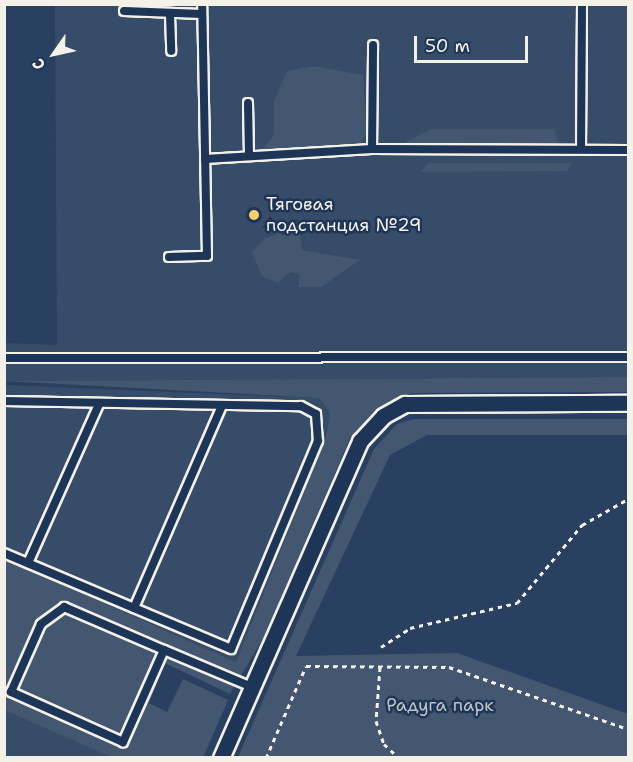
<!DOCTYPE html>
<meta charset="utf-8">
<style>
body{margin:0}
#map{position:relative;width:633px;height:762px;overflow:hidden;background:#2a4060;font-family:"Shantell Sans",sans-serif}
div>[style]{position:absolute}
.built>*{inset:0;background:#374c69}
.green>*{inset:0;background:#445771}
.path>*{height:3px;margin-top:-1.5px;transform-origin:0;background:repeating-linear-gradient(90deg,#f4f1e8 0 4.5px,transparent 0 9px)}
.roads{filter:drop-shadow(2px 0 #f4f1e8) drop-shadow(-2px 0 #f4f1e8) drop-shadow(0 2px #f4f1e8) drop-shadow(0 -2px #f4f1e8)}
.lane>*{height:8px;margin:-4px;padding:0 4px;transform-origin:4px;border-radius:4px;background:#1d3557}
.street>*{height:15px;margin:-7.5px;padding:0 7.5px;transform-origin:7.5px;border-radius:7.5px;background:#1d3557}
.dots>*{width:16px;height:16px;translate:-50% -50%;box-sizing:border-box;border:3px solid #1d3557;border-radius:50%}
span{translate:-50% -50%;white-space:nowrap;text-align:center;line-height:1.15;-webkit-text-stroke:5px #1d3557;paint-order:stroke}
.poi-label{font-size:18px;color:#f4f1e8}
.left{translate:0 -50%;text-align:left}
.park-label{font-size:18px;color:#bfc3c4}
.frame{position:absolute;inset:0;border:6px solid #f4f1e8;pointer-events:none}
.north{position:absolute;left:24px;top:24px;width:60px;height:60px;-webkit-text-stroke:4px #1d3557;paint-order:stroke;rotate:236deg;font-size:16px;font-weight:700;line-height:24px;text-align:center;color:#f4f1e8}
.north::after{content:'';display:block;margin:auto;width:21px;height:27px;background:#f4f1e8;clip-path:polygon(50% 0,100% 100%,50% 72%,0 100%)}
.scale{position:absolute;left:414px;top:36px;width:114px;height:27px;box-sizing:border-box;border:3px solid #f4f1e8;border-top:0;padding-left:8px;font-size:18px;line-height:21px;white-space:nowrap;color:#f4f1e8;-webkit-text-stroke:4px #1d3557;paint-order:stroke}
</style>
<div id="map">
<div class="built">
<i style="clip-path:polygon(55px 5px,628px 5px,628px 377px,5px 381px,4px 343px,57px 345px)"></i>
<i style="clip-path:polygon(5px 385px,319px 398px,330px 413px,326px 437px,236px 662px,5px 559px)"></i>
<i style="clip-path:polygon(5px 702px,130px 757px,5px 757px)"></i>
</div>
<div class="green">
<i style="clip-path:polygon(313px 66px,363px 75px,366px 133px,358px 147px,263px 149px,274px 135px,274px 101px,287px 71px)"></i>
<i style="clip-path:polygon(431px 129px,554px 129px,558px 143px,404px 143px)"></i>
<i style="clip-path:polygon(428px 163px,572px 163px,567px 171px,421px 172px)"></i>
<i style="clip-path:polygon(282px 220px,299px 225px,302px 250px,360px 260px,321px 287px,299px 287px,299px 274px,290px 272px,278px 283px,262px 276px,252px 252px,265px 238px,276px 235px)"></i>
<i style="clip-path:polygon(628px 377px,628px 392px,412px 393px,375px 410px,350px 438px,264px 637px,230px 694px,165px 663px,149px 703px,167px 712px,183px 679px,228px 700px,203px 758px,111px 757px,5px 710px,5px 559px,236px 662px,326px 437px,330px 413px,319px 398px,5px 381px)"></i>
<i style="clip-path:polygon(414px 419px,628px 419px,628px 435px,427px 435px,390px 455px,296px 656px,457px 653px,628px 714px,628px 757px,238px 757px,374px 449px,397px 424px)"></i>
</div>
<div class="path">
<i style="left:381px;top:647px;width:35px;rotate:-33deg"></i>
<i style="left:410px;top:628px;width:110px;rotate:-13.2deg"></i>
<i style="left:517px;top:603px;width:102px;rotate:-50.2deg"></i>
<i style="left:582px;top:525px;width:53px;rotate:-29.5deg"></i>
<i style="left:380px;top:667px;width:54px;rotate:94.2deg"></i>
<i style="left:376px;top:721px;width:24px;rotate:71deg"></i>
<i style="left:384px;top:744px;width:21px;rotate:43deg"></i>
<i style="left:266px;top:758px;width:100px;rotate:-66.5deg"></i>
<i style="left:306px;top:666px;width:143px;rotate:0.4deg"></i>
<i style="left:449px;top:667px;width:189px;rotate:19.1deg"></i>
</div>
<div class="roads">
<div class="lane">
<i style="left:124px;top:11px;width:78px;rotate:2.2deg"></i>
<i style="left:170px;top:15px;width:36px;rotate:88deg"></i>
<i style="left:248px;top:103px;width:52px;rotate:88.9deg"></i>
<i style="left:372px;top:149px;width:104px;rotate:-89.4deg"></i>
<i style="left:581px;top:149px;width:145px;rotate:-89.6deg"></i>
<i style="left:205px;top:159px;width:167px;rotate:-3.4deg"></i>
<i style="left:372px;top:149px;width:256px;rotate:0.2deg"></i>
<i style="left:169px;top:257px;width:38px;rotate:-2deg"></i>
<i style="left:207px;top:256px;width:252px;rotate:-91.1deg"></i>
<i style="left:4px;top:358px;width:624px;rotate:-0.09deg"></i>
<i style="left:4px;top:401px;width:297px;rotate:1deg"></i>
<i style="left:301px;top:406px;width:17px;rotate:28deg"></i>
<i style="left:316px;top:414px;width:27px;rotate:86deg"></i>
<i style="left:318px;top:441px;width:225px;rotate:112.7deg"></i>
<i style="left:231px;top:649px;width:246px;rotate:-157.1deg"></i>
<i style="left:28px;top:563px;width:174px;rotate:-65.9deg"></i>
<i style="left:134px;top:608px;width:220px;rotate:-66.5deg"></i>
<i style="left:164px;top:650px;width:101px;rotate:114deg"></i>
<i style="left:123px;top:742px;width:123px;rotate:-155.9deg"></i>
<i style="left:11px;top:692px;width:74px;rotate:-66.2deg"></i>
<i style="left:41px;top:624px;width:29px;rotate:-36deg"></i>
<i style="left:64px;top:607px;width:109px;rotate:23.3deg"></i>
<i style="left:164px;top:650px;width:95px;rotate:22.8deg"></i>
</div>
<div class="street">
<i style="left:221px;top:758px;width:346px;rotate:-66.3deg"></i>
<i style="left:360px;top:441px;width:34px;rotate:-47deg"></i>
<i style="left:383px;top:416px;width:25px;rotate:-29deg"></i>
<i style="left:405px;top:404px;width:223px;rotate:-0.3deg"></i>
</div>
</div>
<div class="dots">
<i style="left:254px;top:215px;background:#ffd166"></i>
</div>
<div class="poi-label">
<span class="left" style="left:266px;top:215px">Тяговая<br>подстанция №29</span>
</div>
<div class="park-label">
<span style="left:440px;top:705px">Радуга парк</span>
</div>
<div class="frame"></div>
<div class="north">С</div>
<div class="scale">50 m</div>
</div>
